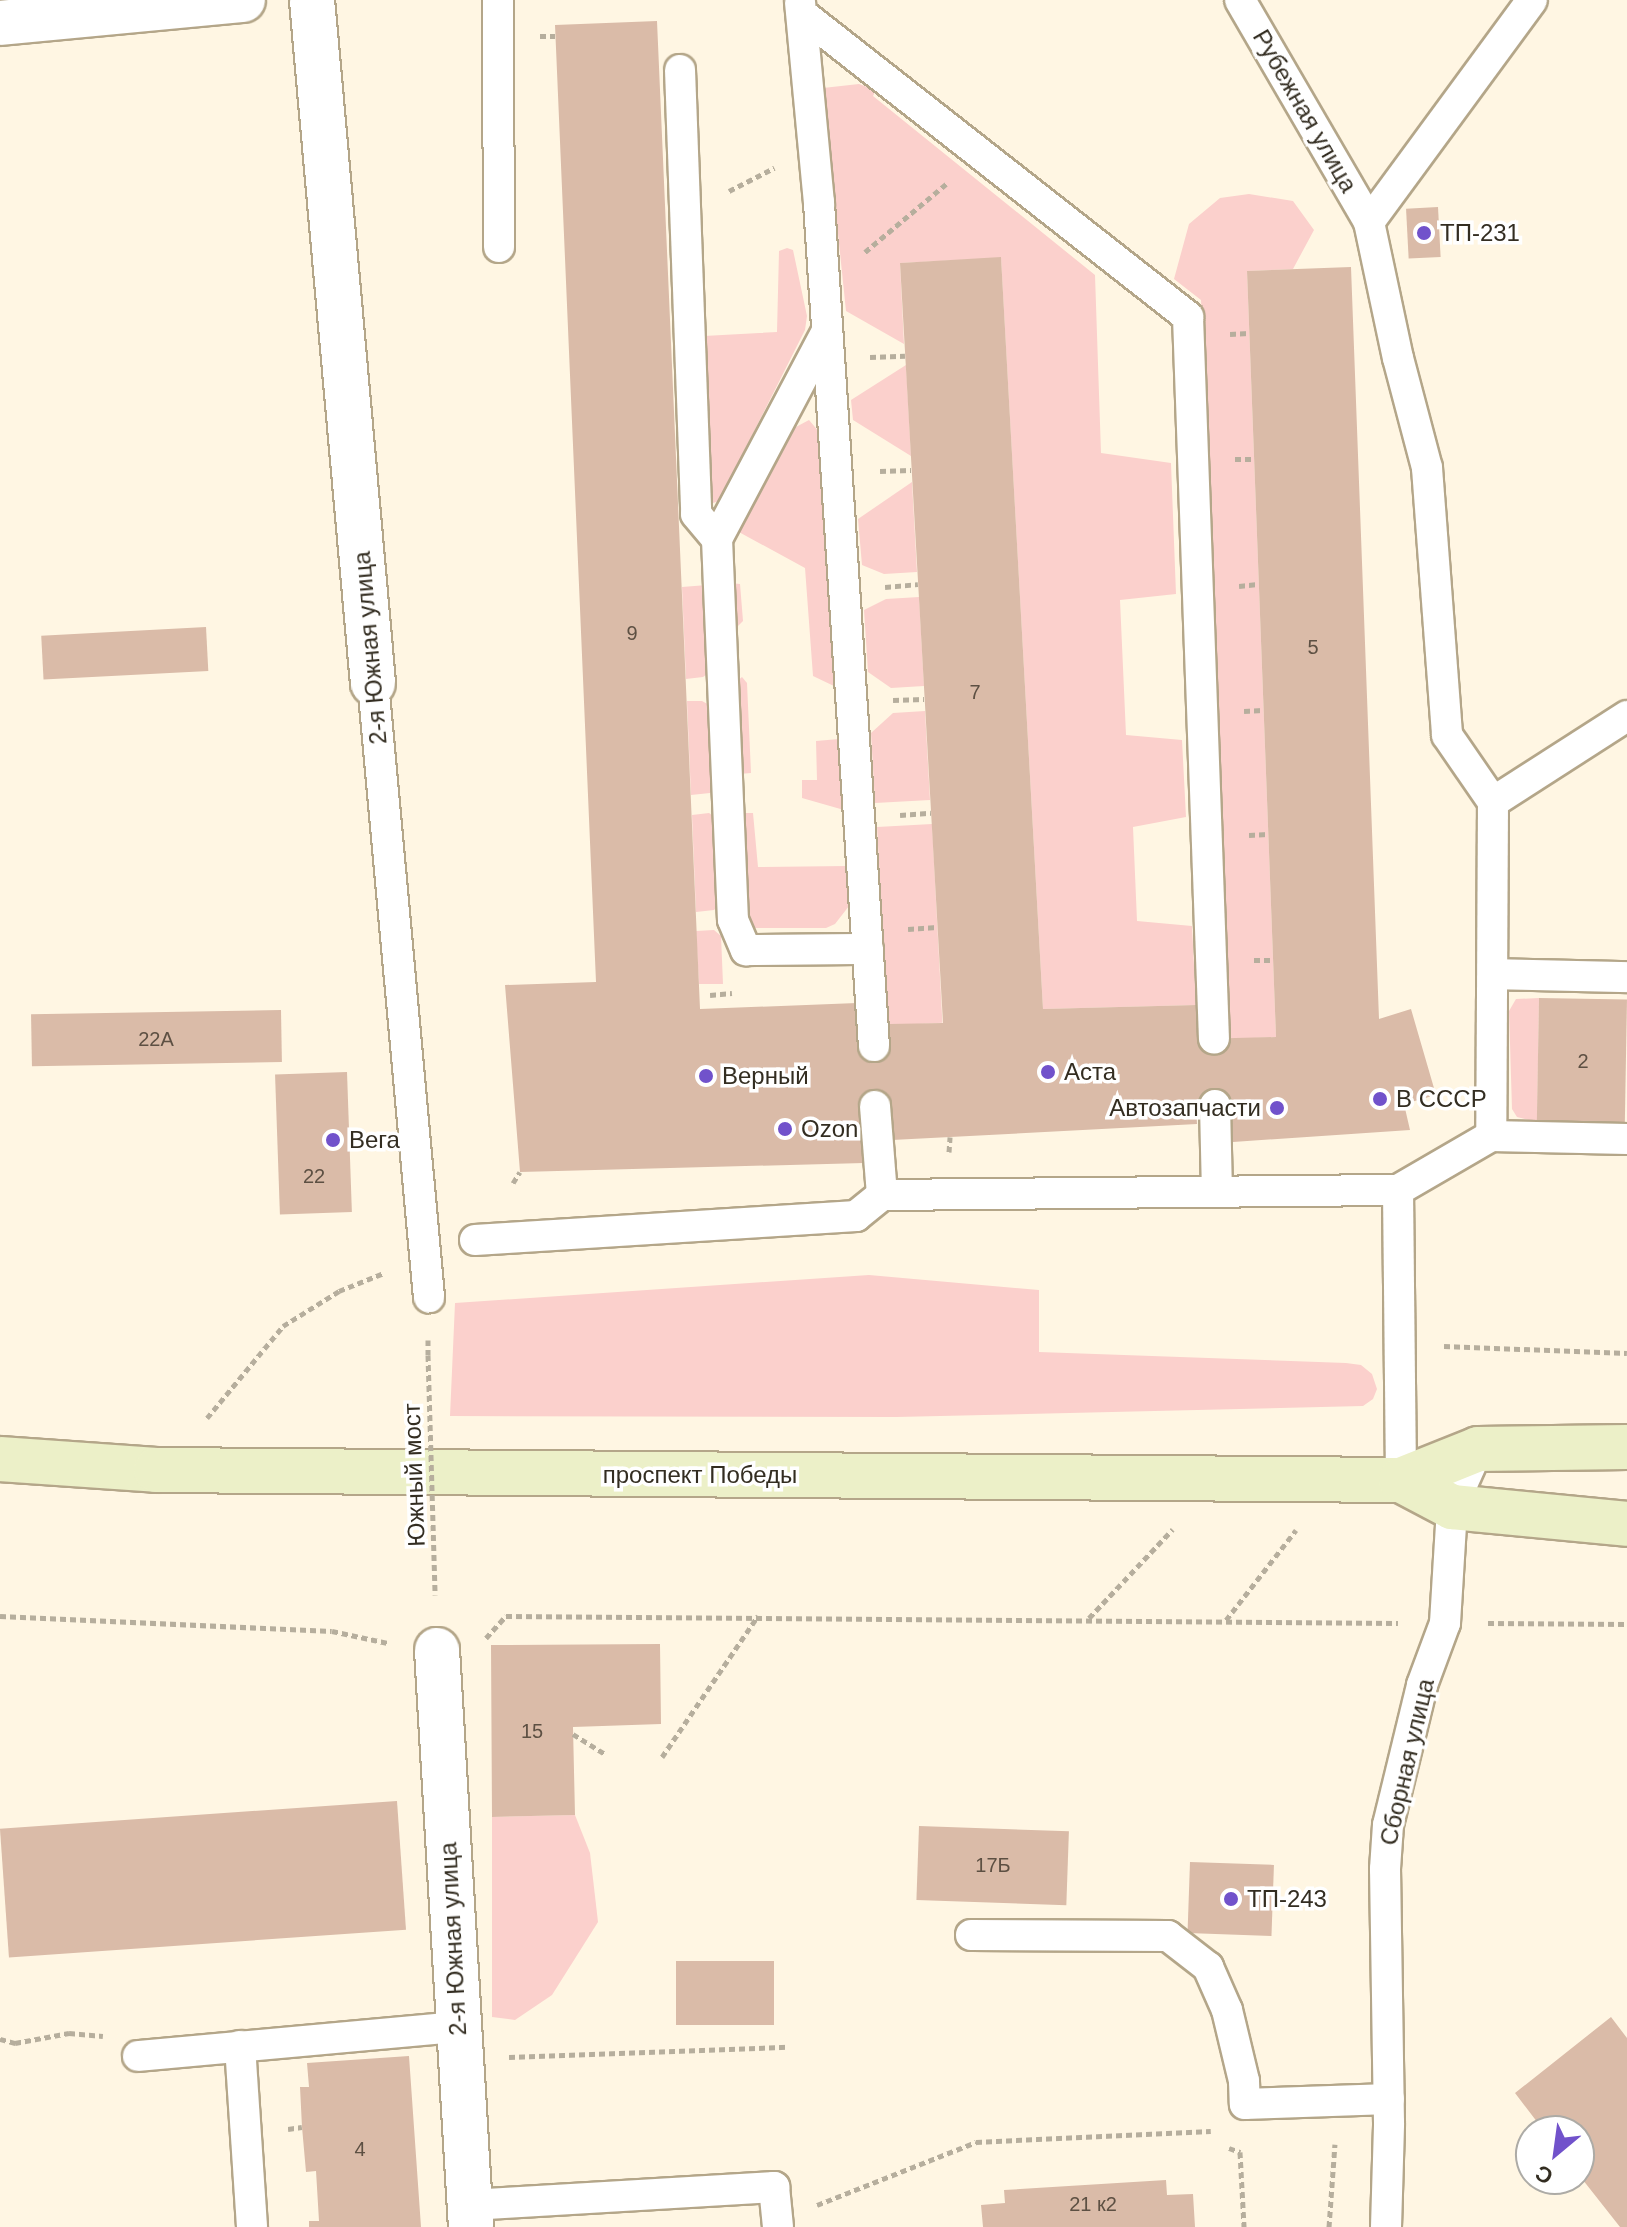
<!DOCTYPE html>
<meta charset="utf-8">
<style>
body{margin:0}
#map{position:relative;width:1627px;height:2227px;overflow:hidden;background:#fff6e3;font-family:Arial,sans-serif}
div>[style]{position:absolute}
.green>*{inset:0;background:#fbd0cc;transform-origin:0 0}
.building>*{inset:0;background:#dabba8;transform-origin:0 0}
.path>*{height:5px;margin-top:-2.5px;transform-origin:0;background:repeating-linear-gradient(90deg,#b6ae9d 0 6px,transparent 0 10px)}
.roads{filter:drop-shadow(2px 0 #b4a689) drop-shadow(-2px 0 #b4a689) drop-shadow(0 2px #b4a689) drop-shadow(0 -2px #b4a689)}
.lane>*{height:30px;margin:-15px;padding:0 15px;transform-origin:15px;border-radius:15px;background:#fff}
.street>*{height:44px;margin:-22px;padding:0 22px;transform-origin:22px;border-radius:22px;background:#fff}
.secondary>*{height:44px;margin:-22px;padding:0 22px;transform-origin:22px;border-radius:22px;background:#ecf0c8}
.path-bridge>*{height:5px;margin-top:-2.5px;transform-origin:0;background:repeating-linear-gradient(90deg,#b6ae9d 0 6px,transparent 0 10px)}
.dots>*{width:22px;height:22px;translate:-50% -50%;box-sizing:border-box;border:4px solid #fff;border-radius:50%}
span{translate:-50% -50%;white-space:nowrap;text-align:center;line-height:1.15;-webkit-text-stroke:7px #fff;paint-order:stroke}
.number-label{font-size:20px;color:#5d5043}
.number-label span{-webkit-text-stroke-width:0}
.street-label{font-size:24px;color:#332d21}
.poi-label{font-size:24px;color:#332d21}
.left{translate:0 -50%;text-align:left}
.right{translate:-100% -50%;text-align:right}
.north{position:absolute;left:1515px;top:2115px;width:80px;height:80px;box-sizing:border-box;background:#fff;border:2px solid #adaba6;border-radius:50%;rotate:209deg;font-size:22px;font-weight:700;line-height:32px;text-align:center;color:#332d21}
.north::after{content:'';display:block;margin:auto;width:28px;height:36px;background:#7152cb;clip-path:polygon(50% 0,100% 100%,50% 72%,0 100%)}
</style>
<div id="map">
<div class="green">
<i style="clip-path:polygon(859px 84px,876px 90px,873px 96px,1095px 275px,1101px 453px,1171px 463px,1176px 594px,1120px 600px,1126px 735px,1182px 740px,1186px 817px,1133px 827px,1137px 921px,1192px 926px,1196px 1005px,1043px 1009px,1001px 258px,900px 263px,904px 344px,846px 311px,823px 88px)"></i>
<i style="clip-path:polygon(1249px 194px,1293px 201px,1314px 230px,1293px 269px,1247px 271px,1276px 1037px,1229px 1039px,1201px 300px,1174px 279px,1189px 224px,1220px 198px)"></i>
<i style="clip-path:polygon(787px 248px,793px 250px,807px 316px,805px 330px,719px 501px,710px 504px,704px 336px,777px 332px,779px 251px)"></i>
<i style="clip-path:polygon(906px 365px,911px 456px,853px 420px,851px 400px)"></i>
<i style="clip-path:polygon(809px 420px,820px 433px,836px 687px,813px 676px,805px 568px,737px 531px,794px 428px)"></i>
<i style="clip-path:polygon(912px 482px,917px 572px,884px 574px,862px 565px,858px 519px)"></i>
<i style="clip-path:polygon(730px 583px,740px 584px,743px 621px,733px 631px)"></i>
<i style="clip-path:polygon(707px 585px,710px 672px,703px 677px,686px 679px,682px 587px)"></i>
<i style="clip-path:polygon(919px 597px,924px 686px,891px 688px,868px 672px,864px 610px,886px 599px)"></i>
<i style="clip-path:polygon(742px 677px,747px 683px,751px 773px,739px 774px,736px 682px)"></i>
<i style="clip-path:polygon(687px 701px,702px 701px,711px 706px,715px 788px,710px 793px,691px 795px)"></i>
<i style="clip-path:polygon(925px 711px,930px 800px,875px 803px,871px 733px,893px 713px)"></i>
<i style="clip-path:polygon(839px 739px,844px 810px,802px 798px,802px 780px,817px 780px,816px 741px)"></i>
<i style="clip-path:polygon(709px 813px,716px 818px,720px 904px,714px 910px,696px 912px,692px 815px)"></i>
<i style="clip-path:polygon(742px 813px,753px 813px,758px 867px,847px 866px,849px 906px,835px 924px,826px 928px,749px 928px)"></i>
<i style="left:932px;top:824px;width:199px;height:55px;rotate:87deg"></i>
<i style="clip-path:polygon(714px 930px,721px 936px,723px 984px,699px 984px,696px 931px)"></i>
<i style="clip-path:polygon(1539px 998px,1537px 1122px,1517px 1117px,1512px 1109px,1509px 1011px,1516px 999px)"></i>
<i style="clip-path:polygon(869px 1275px,1039px 1290px,1039px 1352px,1346px 1363px,1361px 1365px,1372px 1374px,1377px 1389px,1373px 1399px,1363px 1406px,896px 1417px,450px 1416px,455px 1303px)"></i>
<i style="clip-path:polygon(575px 1815px,590px 1853px,598px 1922px,552px 1995px,515px 2020px,492px 2017px,492px 1817px)"></i>
</div>
<div class="building">
<i style="clip-path:polygon(657px 21px,700px 1009px,857px 1003px,859px 1047px,889px 1045px,889px 1024px,943px 1023px,900px 263px,1001px 257px,1043px 1009px,1196px 1005px,1199px 1039px,1276px 1037px,1247px 271px,1351px 267px,1379px 1019px,1411px 1009px,1436px 1095px,1404px 1104px,1410px 1130px,1233px 1142px,1231px 1104px,1196px 1105px,1197px 1124px,892px 1140px,862px 1107px,864px 1163px,520px 1172px,505px 985px,596px 982px,555px 25px)"></i>
<i style="left:1438px;top:207px;width:50px;height:32px;rotate:87deg"></i>
<i style="left:206px;top:627px;width:44px;height:165px;rotate:87deg"></i>
<i style="left:1539px;top:998px;width:88px;height:124px;rotate:1deg"></i>
<i style="left:281px;top:1010px;width:52px;height:250px;rotate:89deg"></i>
<i style="left:347px;top:1072px;width:140px;height:72px;rotate:88deg"></i>
<i style="clip-path:polygon(660px 1644px,661px 1724px,573px 1727px,575px 1815px,492px 1817px,491px 1645px)"></i>
<i style="left:397px;top:1801px;width:129px;height:398px;rotate:86deg"></i>
<i style="left:919px;top:1826px;width:150px;height:74px;rotate:2deg"></i>
<i style="left:1190px;top:1862px;width:84px;height:71px;rotate:2deg"></i>
<i style="left:676px;top:1961px;width:98px;height:64px"></i>
<i style="clip-path:polygon(1611px 2017px,1627px 2038px,1627px 2227px,1620px 2227px,1579px 2175px,1579px 2131px,1544px 2131px,1515px 2093px)"></i>
<i style="clip-path:polygon(409px 2056px,421px 2227px,309px 2227px,309px 2221px,319px 2221px,316px 2171px,306px 2172px,302px 2127px,300px 2087px,309px 2087px,307px 2063px)"></i>
<i style="clip-path:polygon(1166px 2180px,1167px 2195px,1193px 2194px,1195px 2227px,983px 2227px,981px 2205px,1005px 2203px,1004px 2190px)"></i>
</div>
<div class="path">
<i style="left:540px;top:36px;width:15px"></i>
<i style="left:729px;top:191px;width:51px;rotate:-27.1deg"></i>
<i style="left:865px;top:252px;width:106px;rotate:-40deg"></i>
<i style="left:1230px;top:334px;width:19px;rotate:-3deg"></i>
<i style="left:870px;top:357px;width:35px;rotate:-2deg"></i>
<i style="left:1235px;top:459px;width:19px"></i>
<i style="left:880px;top:471px;width:31px;rotate:-2deg"></i>
<i style="left:1239px;top:586px;width:19px;rotate:-6deg"></i>
<i style="left:885px;top:587px;width:33px;rotate:-5deg"></i>
<i style="left:893px;top:700px;width:31px;rotate:-2deg"></i>
<i style="left:1244px;top:711px;width:19px;rotate:-3deg"></i>
<i style="left:900px;top:815px;width:31px;rotate:-4deg"></i>
<i style="left:1249px;top:835px;width:19px;rotate:-3deg"></i>
<i style="left:908px;top:929px;width:29px;rotate:-4deg"></i>
<i style="left:1254px;top:960px;width:19px"></i>
<i style="left:710px;top:995px;width:22px;rotate:-5deg"></i>
<i style="left:949px;top:1152px;width:15px;rotate:-86deg"></i>
<i style="left:513px;top:1183px;width:13px;rotate:-58deg"></i>
<i style="left:1444px;top:1346px;width:183px;rotate:2.2deg"></i>
<i style="left:428px;top:1355px;width:15px;rotate:-90deg"></i>
<i style="left:207px;top:1418px;width:119px;rotate:-50.4deg"></i>
<i style="left:283px;top:1326px;width:66px;rotate:-32deg"></i>
<i style="left:339px;top:1291px;width:48px;rotate:-21.8deg"></i>
<i style="left:0;top:1616px;width:332px;rotate:2.6deg"></i>
<i style="left:332px;top:1631px;width:57px;rotate:12.1deg"></i>
<i style="left:1089px;top:1618px;width:122px;rotate:-46.7deg"></i>
<i style="left:1226px;top:1620px;width:114px;rotate:-52.1deg"></i>
<i style="left:1488px;top:1623px;width:139px;rotate:0.4deg"></i>
<i style="left:486px;top:1638px;width:30px;rotate:-48deg"></i>
<i style="left:506px;top:1616px;width:892px;rotate:0.45deg"></i>
<i style="left:573px;top:1734px;width:39px;rotate:32deg"></i>
<i style="left:662px;top:1757px;width:171px;rotate:-55.8deg"></i>
<i style="left:0;top:2039px;width:16px;rotate:15deg"></i>
<i style="left:15px;top:2043px;width:55px;rotate:-10.5deg"></i>
<i style="left:69px;top:2033px;width:34px;rotate:5deg"></i>
<i style="left:509px;top:2057px;width:279px;rotate:-2.1deg"></i>
<i style="left:288px;top:2129px;width:14px;rotate:-8deg"></i>
<i style="left:1229px;top:2148px;width:12px;rotate:20deg"></i>
<i style="left:1240px;top:2152px;width:75px;rotate:86.9deg"></i>
<i style="left:817px;top:2205px;width:171px;rotate:-21.6deg"></i>
<i style="left:976px;top:2142px;width:235px;rotate:-2.7deg"></i>
<i style="left:1329px;top:2227px;width:83px;rotate:-85.9deg"></i>
</div>
<div class="roads">
<div class="lane">
<i style="left:498px;top:0;width:247px;rotate:89.8deg"></i>
<i style="left:1240px;top:0;width:257px;rotate:59.8deg"></i>
<i style="left:1369px;top:222px;width:139px;rotate:78deg"></i>
<i style="left:1398px;top:358px;width:114px;rotate:75.2deg"></i>
<i style="left:1427px;top:468px;width:268px;rotate:85.7deg"></i>
<i style="left:1447px;top:735px;width:81px;rotate:55.5deg"></i>
<i style="left:1493px;top:802px;width:334px;rotate:90.3deg"></i>
<i style="left:1491px;top:1136px;width:108px;rotate:149.9deg"></i>
<i style="left:1398px;top:1190px;width:290px;rotate:89.4deg"></i>
<i style="left:800px;top:2px;width:202px;rotate:84.6deg"></i>
<i style="left:819px;top:203px;width:845px;rotate:86.27deg"></i>
<i style="left:802px;top:14px;width:491px;rotate:38.1deg"></i>
<i style="left:1188px;top:317px;width:722px;rotate:87.94deg"></i>
<i style="left:680px;top:70px;width:444px;rotate:87.9deg"></i>
<i style="left:696px;top:514px;width:33px;rotate:50deg"></i>
<i style="left:1369px;top:222px;width:275px;rotate:-53.7deg"></i>
<i style="left:827px;top:331px;width:235px;rotate:117.9deg"></i>
<i style="left:717px;top:539px;width:381px;rotate:87.6deg"></i>
<i style="left:733px;top:920px;width:33px;rotate:67deg"></i>
<i style="left:746px;top:950px;width:122px;rotate:-0.5deg"></i>
<i style="left:373px;top:683px;width:617px;rotate:84.79deg"></i>
<i style="left:1493px;top:802px;width:159px;rotate:-32.7deg"></i>
<i style="left:1493px;top:974px;width:134px;rotate:1.3deg"></i>
<i style="left:1215px;top:1105px;width:86px;rotate:88.7deg"></i>
<i style="left:875px;top:1106px;width:89px;rotate:85.5deg"></i>
<i style="left:1491px;top:1136px;width:136px;rotate:1.3deg"></i>
<i style="left:475px;top:1240px;width:382px;rotate:-3.6deg"></i>
<i style="left:856px;top:1216px;width:33px;rotate:-39deg"></i>
<i style="left:882px;top:1195px;width:516px;rotate:-0.56deg"></i>
<i style="left:971px;top:1935px;width:197px;rotate:0.3deg"></i>
<i style="left:1168px;top:1936px;width:51px;rotate:37.8deg"></i>
<i style="left:1208px;top:1967px;width:47px;rotate:66.2deg"></i>
<i style="left:1227px;top:2010px;width:73px;rotate:76.5deg"></i>
<i style="left:1244px;top:2081px;width:23px;rotate:88deg"></i>
<i style="left:1245px;top:2104px;width:144px;rotate:-2deg"></i>
<i style="left:240px;top:2046px;width:181px;rotate:86.2deg"></i>
<i style="left:138px;top:2056px;width:320px;rotate:-5.2deg"></i>
<i style="left:470px;top:2205px;width:305px;rotate:-3.4deg"></i>
<i style="left:774px;top:2187px;width:40px;rotate:84.3deg"></i>
<i style="left:1386px;top:2227px;width:104px;rotate:-88.3deg"></i>
<i style="left:1389px;top:2123px;width:254px;rotate:-90.9deg"></i>
<i style="left:1385px;top:1869px;width:44px;rotate:-86.1deg"></i>
<i style="left:1388px;top:1825px;width:144px;rotate:-76.3deg"></i>
<i style="left:1422px;top:1685px;width:66px;rotate:-69.6deg"></i>
<i style="left:1445px;top:1623px;width:116px;rotate:-86.5deg"></i>
<i style="left:1452px;top:1507px;width:64px;rotate:-65.9deg"></i>
</div>
<div class="street">
<i style="left:312px;top:0;width:686px;rotate:84.9deg"></i>
<i style="left:0;top:23px;width:244px;rotate:-5.4deg"></i>
<i style="left:437px;top:1650px;width:578px;rotate:86.63deg"></i>
</div>
<div class="secondary">
<i style="left:0;top:1459px;width:156px;rotate:4deg"></i>
<i style="left:156px;top:1470px;width:1245px;rotate:0.46deg"></i>
<i style="left:1401px;top:1480px;width:83px;rotate:-21.9deg"></i>
<i style="left:1478px;top:1449px;width:149px;rotate:-0.8deg"></i>
<i style="left:1401px;top:1480px;width:58px;rotate:27.9deg"></i>
<i style="left:1452px;top:1507px;width:176px;rotate:5.5deg"></i>
</div>
</div>
<div class="path-bridge">
<i style="left:428px;top:1355px;width:240px;rotate:88.3deg"></i>
</div>
<div class="dots">
<i style="left:1424px;top:233px;background:#7152cb"></i>
<i style="left:1048px;top:1072px;background:#7152cb"></i>
<i style="left:706px;top:1076px;background:#7152cb"></i>
<i style="left:1380px;top:1099px;background:#7152cb"></i>
<i style="left:1277px;top:1108px;background:#7152cb"></i>
<i style="left:785px;top:1129px;background:#7152cb"></i>
<i style="left:333px;top:1140px;background:#7152cb"></i>
<i style="left:1231px;top:1899px;background:#7152cb"></i>
</div>
<div class="number-label">
<span style="left:632px;top:633px">9</span>
<span style="left:1313px;top:647px">5</span>
<span style="left:975px;top:692px">7</span>
<span style="left:156px;top:1039px">22А</span>
<span style="left:1583px;top:1061px">2</span>
<span style="left:314px;top:1176px">22</span>
<span style="left:532px;top:1731px">15</span>
<span style="left:993px;top:1865px">17Б</span>
<span style="left:360px;top:2149px">4</span>
<span style="left:1093px;top:2204px">21 к2</span>
</div>
<div class="street-label">
<span style="left:1305px;top:111px;rotate:60deg">Рубежная улица</span>
<span style="left:370px;top:648px;rotate:-95deg">2-я Южная улица</span>
<span style="left:414px;top:1475px;rotate:-92deg">Южный мост</span>
<span style="left:700px;top:1475px">проспект Победы</span>
<span style="left:1407px;top:1762px;rotate:-77deg">Сборная улица</span>
<span style="left:453px;top:1939px;rotate:-93deg">2-я Южная улица</span>
</div>
<div class="poi-label">
<span class="left" style="left:1440px;top:233px">ТП-231</span>
<span class="left" style="left:1064px;top:1072px">Аста</span>
<span class="left" style="left:722px;top:1076px">Верный</span>
<span class="left" style="left:1396px;top:1099px">В СССР</span>
<span class="right" style="left:1261px;top:1108px">Автозапчасти</span>
<span class="left" style="left:801px;top:1129px">Ozon</span>
<span class="left" style="left:349px;top:1140px">Вега</span>
<span class="left" style="left:1247px;top:1899px">ТП-243</span>
</div>
<div class="north">С</div>
</div>
